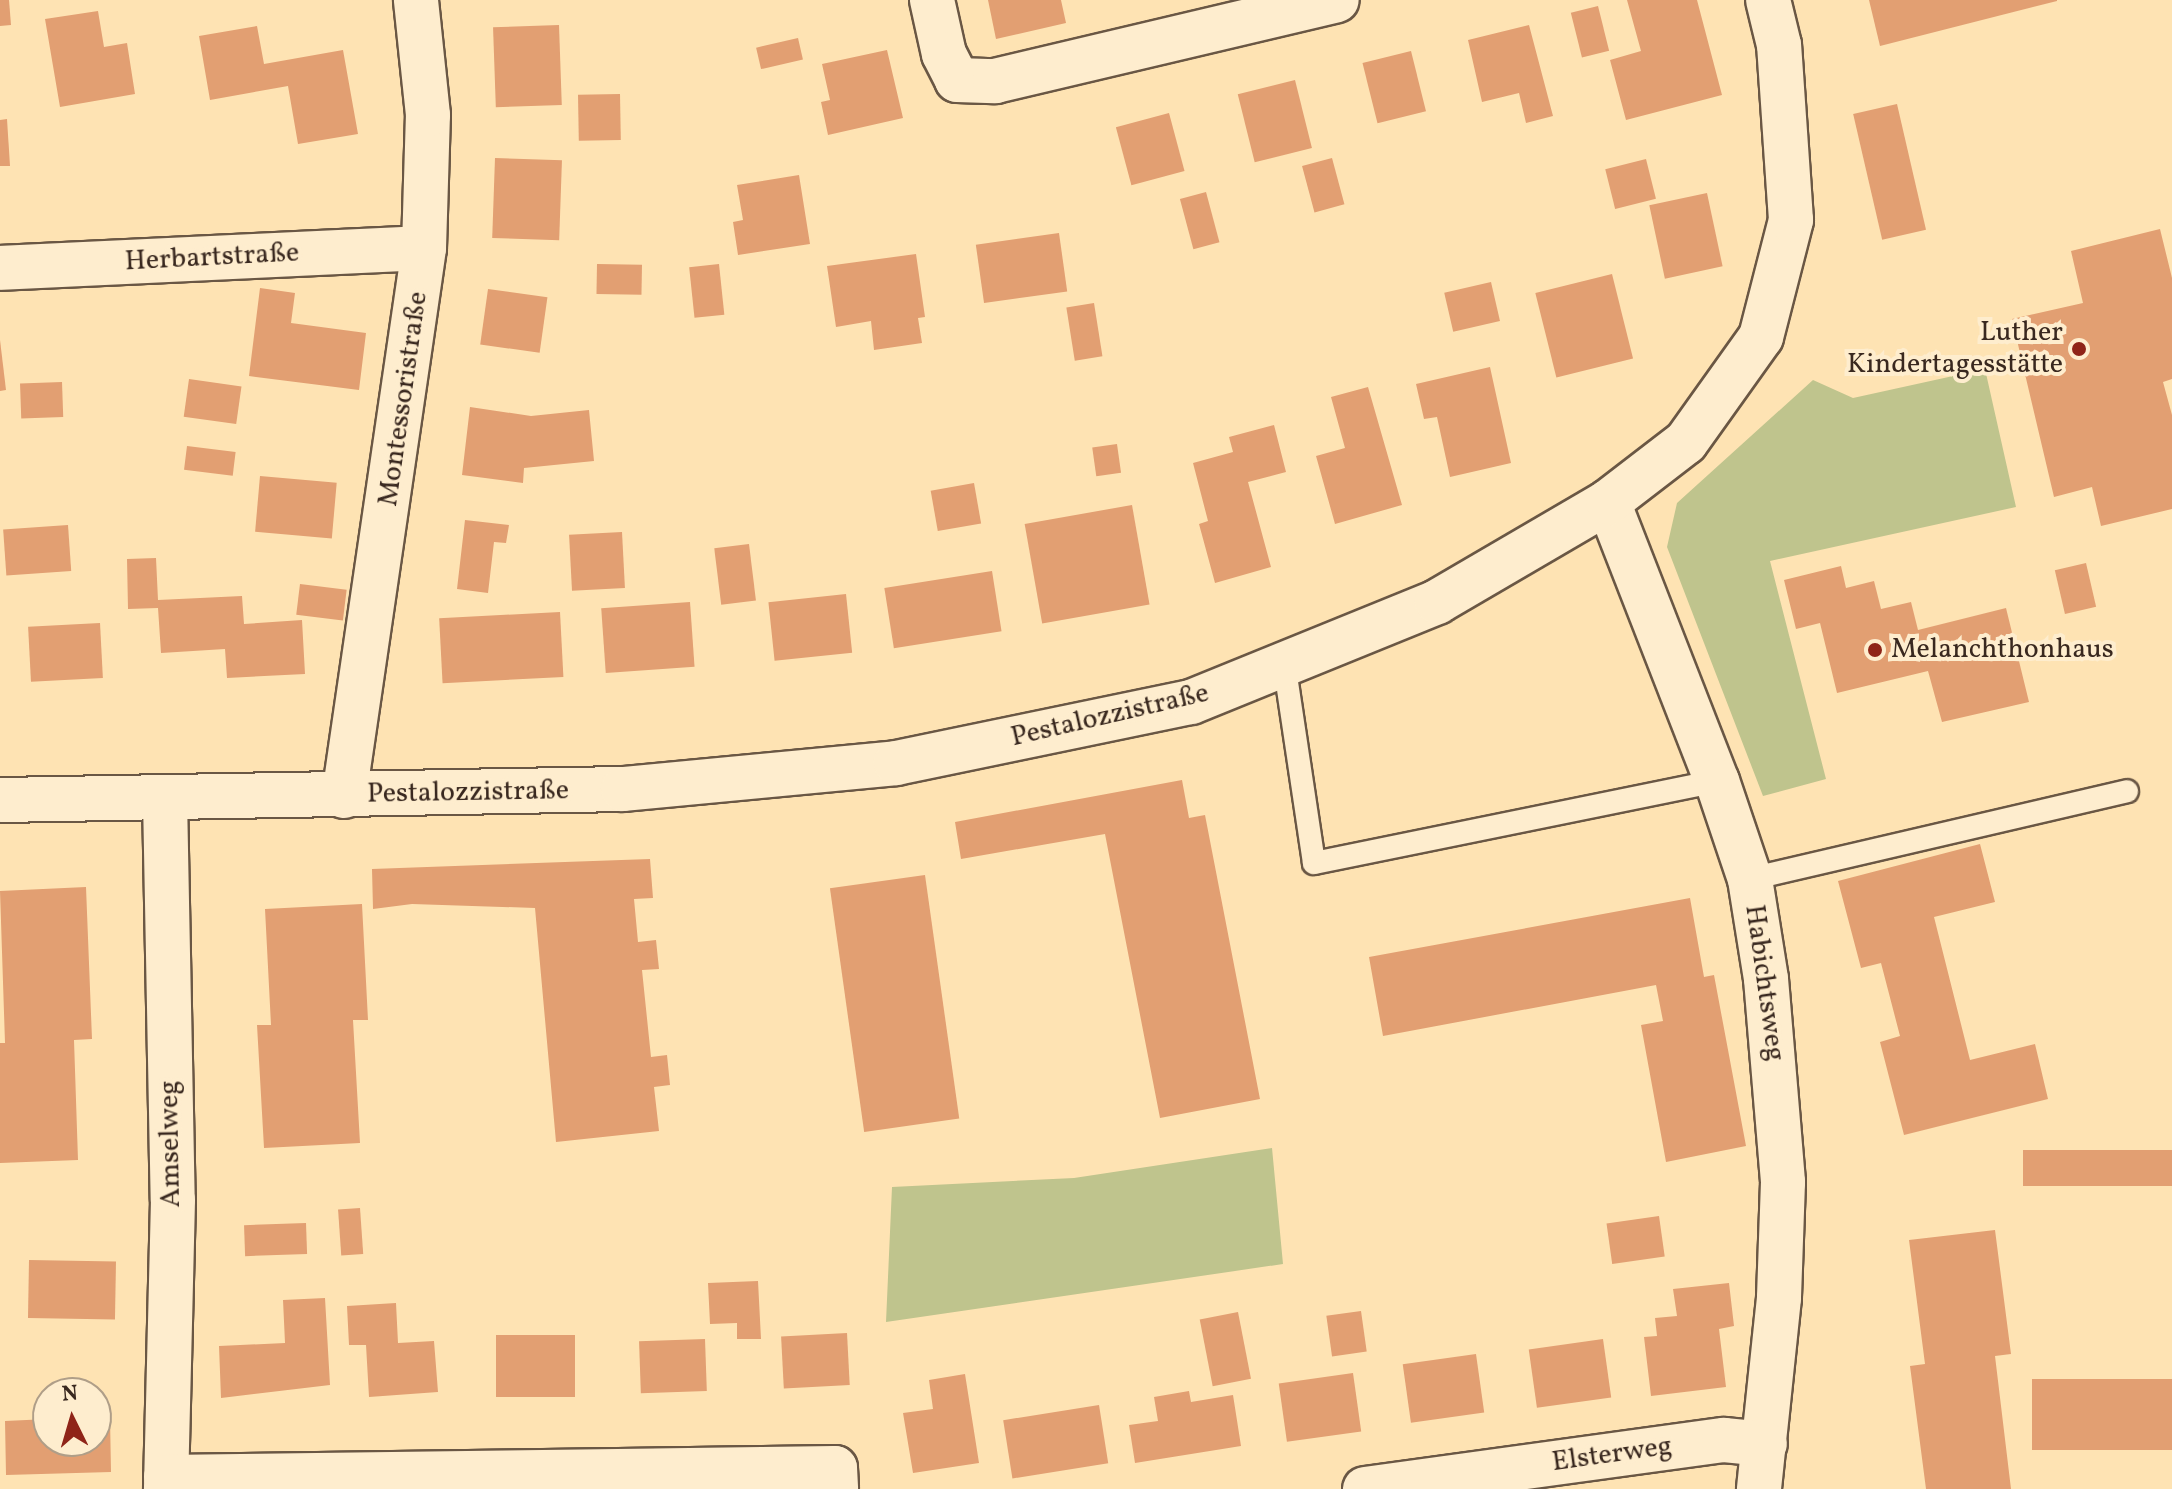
<!DOCTYPE html>
<meta charset="utf-8">
<style>
body{margin:0}
#map{position:relative;width:2172px;height:1489px;overflow:hidden;background:#fee3b3;font-family:Vollkorn,serif}
div>[style]{position:absolute}
.green>*{inset:0;background:#bfc48d}
.building>*{inset:0;background:#e29f72;transform-origin:0 0}
.roads{filter:drop-shadow(2px 0 #6a5744) drop-shadow(-2px 0 #6a5744) drop-shadow(0 2px #6a5744) drop-shadow(0 -2px #6a5744)}
.service>*{height:22px;margin:-11px;padding:0 11px;transform-origin:11px;border-radius:11px;background:#feedce}
.minor>*{height:44px;margin:-22px;padding:0 22px;transform-origin:22px;border-radius:22px;background:#feedce}
.dots>*{width:22px;height:22px;translate:-50% -50%;box-sizing:border-box;border:4px solid #feedce;border-radius:50%}
span{translate:-50% -50%;white-space:nowrap;text-align:center;line-height:1.15;-webkit-text-stroke:8px #feedce;paint-order:stroke}
.street-label{font-size:28px;color:#39281f}
.poi-label{font-size:28px;color:#39281f}
.right{translate:-100% -50%;text-align:right}
.left{translate:0 -50%;text-align:left}
.north{position:absolute;left:32px;top:1377px;width:80px;height:80px;box-sizing:border-box;background:#feedce;border:2px solid #af9e88;border-radius:50%;rotate:355deg;font-size:22px;font-weight:700;line-height:32px;text-align:center;color:#39281f}
.north::after{content:'';display:block;margin:auto;width:28px;height:36px;background:#8f2418;clip-path:polygon(50% 0,100% 100%,50% 72%,0 100%)}
</style>
<div id="map">
<div class="green">
<i style="clip-path:polygon(1985px 369px,2016px 507px,1770px 561px,1826px 779px,1763px 796px,1667px 547px,1677px 503px,1813px 380px,1853px 398px)"></i>
<i style="clip-path:polygon(1272px 1148px,1283px 1264px,886px 1322px,892px 1187px,1074px 1178px)"></i>
</div>
<div class="building">
<i style="clip-path:polygon(0 0,9px 0,11px 25px,0 26px)"></i>
<i style="clip-path:polygon(988px 0,1061px 0,1066px 23px,996px 39px)"></i>
<i style="clip-path:polygon(1627px 0,1697px 0,1722px 95px,1626px 120px,1610px 60px,1641px 51px)"></i>
<i style="clip-path:polygon(1869px 0,2057px 0,2057px 1px,1880px 46px)"></i>
<i style="left:1598px;top:6px;width:46px;height:28px;rotate:76deg"></i>
<i style="clip-path:polygon(98px 11px,104px 47px,127px 43px,135px 94px,60px 107px,45px 19px)"></i>
<i style="left:559px;top:25px;width:80px;height:66px;rotate:88deg"></i>
<i style="clip-path:polygon(1529px 25px,1553px 116px,1526px 123px,1519px 93px,1482px 102px,1468px 40px)"></i>
<i style="clip-path:polygon(257px 26px,264px 64px,343px 50px,358px 134px,298px 144px,288px 86px,210px 100px,199px 36px)"></i>
<i style="left:798px;top:38px;width:22px;height:43px;rotate:77deg"></i>
<i style="clip-path:polygon(887px 50px,903px 118px,828px 135px,821px 102px,830px 100px,822px 64px)"></i>
<i style="left:1411px;top:51px;width:62px;height:50px;rotate:76deg"></i>
<i style="left:1295px;top:80px;width:70px;height:59px;rotate:76deg"></i>
<i style="left:620px;top:94px;width:46px;height:42px;rotate:89deg"></i>
<i style="left:1897px;top:104px;width:129px;height:45px;rotate:77deg"></i>
<i style="left:1169px;top:113px;width:60px;height:55px;rotate:75deg"></i>
<i style="clip-path:polygon(7px 119px,10px 166px,0 166px,0 120px)"></i>
<i style="left:495px;top:158px;width:67px;height:80px;rotate:2deg"></i>
<i style="left:1332px;top:158px;width:48px;height:31px;rotate:75deg"></i>
<i style="left:1646px;top:159px;width:41px;height:42px;rotate:76deg"></i>
<i style="clip-path:polygon(799px 175px,810px 244px,738px 255px,733px 222px,743px 220px,737px 185px)"></i>
<i style="left:1206px;top:192px;width:52px;height:27px;rotate:75deg"></i>
<i style="left:1707px;top:193px;width:75px;height:59px;rotate:78deg"></i>
<i style="clip-path:polygon(2160px 229px,2172px 278px,2172px 379px,2163px 382px,2172px 415px,2172px 509px,2101px 526px,2092px 487px,2054px 497px,2012px 319px,2083px 303px,2071px 251px)"></i>
<i style="left:1059px;top:233px;width:59px;height:84px;rotate:82deg"></i>
<i style="clip-path:polygon(916px 254px,925px 317px,918px 318px,922px 343px,874px 350px,871px 321px,836px 327px,827px 266px)"></i>
<i style="left:597px;top:264px;width:45px;height:30px;rotate:1deg"></i>
<i style="left:719px;top:264px;width:51px;height:30px;rotate:84deg"></i>
<i style="left:1612px;top:274px;width:87px;height:79px;rotate:76deg"></i>
<i style="left:1491px;top:282px;width:40px;height:48px;rotate:77deg"></i>
<i style="clip-path:polygon(260px 288px,295px 293px,291px 323px,366px 333px,359px 390px,249px 376px)"></i>
<i style="left:488px;top:289px;width:60px;height:56px;rotate:8deg"></i>
<i style="left:1094px;top:303px;width:54px;height:28px;rotate:81deg"></i>
<i style="clip-path:polygon(0 340px,6px 390px,0 391px)"></i>
<i style="clip-path:polygon(1490px 367px,1511px 463px,1450px 477px,1437px 417px,1424px 419px,1416px 384px)"></i>
<i style="left:189px;top:379px;width:53px;height:38px;rotate:8deg"></i>
<i style="left:62px;top:382px;width:35px;height:42px;rotate:88deg"></i>
<i style="clip-path:polygon(1368px 387px,1402px 505px,1335px 524px,1316px 456px,1345px 448px,1331px 397px)"></i>
<i style="clip-path:polygon(470px 407px,531px 416px,589px 410px,594px 461px,524px 468px,523px 483px,462px 475px)"></i>
<i style="clip-path:polygon(1274px 425px,1286px 472px,1248px 482px,1271px 567px,1215px 583px,1199px 524px,1208px 521px,1193px 463px,1233px 452px,1229px 437px)"></i>
<i style="left:1117px;top:444px;width:29px;height:25px;rotate:82deg"></i>
<i style="left:187px;top:446px;width:49px;height:24px;rotate:7deg"></i>
<i style="left:260px;top:476px;width:77px;height:56px;rotate:5deg"></i>
<i style="left:974px;top:483px;width:41px;height:44px;rotate:80deg"></i>
<i style="left:1132px;top:505px;width:101px;height:109px;rotate:80deg"></i>
<i style="clip-path:polygon(465px 520px,509px 525px,506px 543px,494px 542px,488px 593px,457px 589px)"></i>
<i style="left:68px;top:525px;width:46px;height:65px;rotate:86deg"></i>
<i style="left:622px;top:532px;width:56px;height:53px;rotate:87deg"></i>
<i style="left:749px;top:544px;width:57px;height:35px;rotate:83deg"></i>
<i style="clip-path:polygon(156px 558px,158px 600px,242px 596px,244px 624px,302px 620px,305px 674px,227px 678px,225px 649px,161px 653px,158px 608px,128px 609px,127px 559px)"></i>
<i style="left:2086px;top:563px;width:45px;height:32px;rotate:77deg"></i>
<i style="clip-path:polygon(1841px 566px,1846px 588px,1874px 581px,1881px 609px,1911px 602px,1918px 630px,2006px 608px,2029px 702px,1942px 722px,1928px 671px,1837px 693px,1820px 623px,1796px 629px,1784px 580px)"></i>
<i style="left:992px;top:571px;width:61px;height:109px;rotate:81deg"></i>
<i style="left:300px;top:584px;width:47px;height:31px;rotate:7deg"></i>
<i style="left:846px;top:594px;width:59px;height:78px;rotate:84deg"></i>
<i style="left:690px;top:602px;width:65px;height:89px;rotate:86deg"></i>
<i style="left:560px;top:612px;width:65px;height:121px;rotate:87deg"></i>
<i style="left:100px;top:623px;width:55px;height:72px;rotate:87deg"></i>
<i style="clip-path:polygon(1182px 780px,1189px 818px,1205px 815px,1260px 1099px,1160px 1118px,1105px 834px,961px 859px,955px 822px)"></i>
<i style="clip-path:polygon(1980px 844px,1995px 902px,1934px 917px,1970px 1060px,2035px 1044px,2048px 1099px,1904px 1135px,1880px 1042px,1900px 1036px,1881px 963px,1861px 968px,1838px 881px)"></i>
<i style="clip-path:polygon(650px 859px,653px 898px,634px 899px,638px 942px,656px 940px,659px 969px,642px 970px,651px 1057px,667px 1055px,670px 1085px,654px 1087px,659px 1131px,556px 1142px,535px 908px,412px 904px,373px 909px,372px 869px)"></i>
<i style="left:925px;top:875px;width:246px;height:96px;rotate:82deg"></i>
<i style="clip-path:polygon(86px 887px,92px 1039px,74px 1040px,78px 1160px,0 1163px,0 1043px,5px 1043px,0 891px)"></i>
<i style="clip-path:polygon(1690px 898px,1704px 977px,1714px 975px,1746px 1146px,1666px 1162px,1641px 1025px,1663px 1021px,1656px 985px,1383px 1036px,1369px 957px)"></i>
<i style="clip-path:polygon(362px 904px,368px 1020px,353px 1020px,360px 1143px,264px 1148px,257px 1025px,271px 1025px,265px 909px)"></i>
<i style="left:2172px;top:1150px;width:36px;height:149px;rotate:90deg"></i>
<i style="left:360px;top:1208px;width:46px;height:22px;rotate:86deg"></i>
<i style="left:1659px;top:1216px;width:41px;height:53px;rotate:82deg"></i>
<i style="left:306px;top:1223px;width:31px;height:62px;rotate:88deg"></i>
<i style="clip-path:polygon(1995px 1230px,2011px 1354px,1995px 1356px,2011px 1489px,1926px 1489px,1910px 1366px,1925px 1364px,1909px 1240px)"></i>
<i style="left:29px;top:1260px;width:87px;height:58px;rotate:1deg"></i>
<i style="clip-path:polygon(758px 1281px,761px 1339px,737px 1339px,737px 1323px,710px 1324px,708px 1283px)"></i>
<i style="clip-path:polygon(1729px 1283px,1734px 1326px,1719px 1329px,1726px 1387px,1651px 1396px,1644px 1337px,1657px 1336px,1655px 1318px,1677px 1316px,1673px 1289px)"></i>
<i style="clip-path:polygon(325px 1298px,330px 1385px,221px 1398px,219px 1346px,285px 1343px,283px 1300px)"></i>
<i style="clip-path:polygon(396px 1303px,398px 1343px,434px 1341px,438px 1392px,369px 1397px,366px 1345px,349px 1345px,347px 1306px)"></i>
<i style="left:1361px;top:1311px;width:41px;height:35px;rotate:82deg"></i>
<i style="left:1238px;top:1312px;width:68px;height:39px;rotate:79deg"></i>
<i style="left:847px;top:1333px;width:52px;height:66px;rotate:87deg"></i>
<i style="left:496px;top:1335px;width:79px;height:62px"></i>
<i style="left:705px;top:1339px;width:52px;height:66px;rotate:88deg"></i>
<i style="left:1603px;top:1339px;width:59px;height:75px;rotate:82deg"></i>
<i style="left:1476px;top:1354px;width:59px;height:74px;rotate:82deg"></i>
<i style="left:1353px;top:1373px;width:59px;height:75px;rotate:82deg"></i>
<i style="clip-path:polygon(965px 1374px,979px 1463px,913px 1473px,903px 1413px,933px 1409px,929px 1380px)"></i>
<i style="left:2172px;top:1379px;width:71px;height:140px;rotate:90deg"></i>
<i style="clip-path:polygon(1189px 1391px,1191px 1402px,1233px 1395px,1241px 1446px,1135px 1463px,1129px 1425px,1158px 1421px,1154px 1397px)"></i>
<i style="left:1099px;top:1405px;width:59px;height:97px;rotate:81deg"></i>
<i style="clip-path:polygon(110px 1417px,111px 1472px,6px 1475px,5px 1421px,48px 1419px,48px 1441px,96px 1441px,96px 1418px)"></i>
</div>
<div class="roads">
<div class="service">
<i style="left:1285px;top:669px;width:196px;rotate:81.5deg"></i>
<i style="left:1314px;top:863px;width:411px;rotate:-11.5deg"></i>
<i style="left:1750px;top:879px;width:387px;rotate:-13.1deg"></i>
</div>
<div class="minor">
<i style="left:932px;top:0;width:55px;rotate:77.5deg"></i>
<i style="left:944px;top:54px;width:29px;rotate:63deg"></i>
<i style="left:957px;top:80px;width:38px;rotate:2deg"></i>
<i style="left:995px;top:81px;width:351px;rotate:-13.3deg"></i>
<i style="left:0;top:268px;width:424px;rotate:-2.7deg"></i>
<i style="left:1608px;top:502px;width:300px;rotate:68.7deg"></i>
<i style="left:1717px;top:781px;width:103px;rotate:71.4deg"></i>
<i style="left:1750px;top:879px;width:101px;rotate:80.9deg"></i>
<i style="left:1766px;top:979px;width:204px;rotate:85.2deg"></i>
<i style="left:1783px;top:1182px;width:116px;rotate:92deg"></i>
<i style="left:1779px;top:1298px;width:192px;rotate:96deg"></i>
<i style="left:344px;top:796px;width:554px;rotate:-81.69deg"></i>
<i style="left:424px;top:248px;width:133px;rotate:-88.3deg"></i>
<i style="left:428px;top:115px;width:116px;rotate:-96deg"></i>
<i style="left:165px;top:798px;width:402px;rotate:88.9deg"></i>
<i style="left:173px;top:1200px;width:289px;rotate:91.4deg"></i>
<i style="left:0;top:800px;width:623px;rotate:-1.01deg"></i>
<i style="left:623px;top:789px;width:274px;rotate:-5.4deg"></i>
<i style="left:896px;top:763px;width:301px;rotate:-11.7deg"></i>
<i style="left:1191px;top:702px;width:266px;rotate:-22.1deg"></i>
<i style="left:1437px;top:602px;width:198px;rotate:-30.3deg"></i>
<i style="left:1608px;top:502px;width:98px;rotate:-37.6deg"></i>
<i style="left:1686px;top:442px;width:129px;rotate:-54.5deg"></i>
<i style="left:1761px;top:337px;width:121px;rotate:-75.6deg"></i>
<i style="left:1791px;top:220px;width:175px;rotate:-93.9deg"></i>
<i style="left:1779px;top:45px;width:46px;rotate:-103.7deg"></i>
<i style="left:166px;top:1477px;width:669px;rotate:-0.77deg"></i>
<i style="left:835px;top:1468px;width:21px;rotate:87deg"></i>
<i style="left:1365px;top:1489px;width:362px;rotate:-7.8deg"></i>
<i style="left:1724px;top:1440px;width:41px;rotate:5.6deg"></i>
</div>
</div>
<div class="dots">
<i style="left:2079px;top:349px;background:#8f2418"></i>
<i style="left:1875px;top:650px;background:#8f2418"></i>
</div>
<div class="street-label">
<span style="left:212px;top:258px;rotate:-3deg">Herbartstraße</span>
<span style="left:404px;top:399px;rotate:-82deg">Montessoristraße</span>
<span style="left:1110px;top:716px;rotate:-13deg">Pestalozzistraße</span>
<span style="left:468px;top:793px;rotate:-1deg">Pestalozzistraße</span>
<span style="left:1764px;top:983px;rotate:82deg">Habichtsweg</span>
<span style="left:171px;top:1144px;rotate:-91deg">Amselweg</span>
<span style="left:1612px;top:1455px;rotate:-8deg">Elsterweg</span>
</div>
<div class="poi-label">
<span class="right" style="left:2063px;top:349px">Luther<br>Kindertagesstätte</span>
<span class="left" style="left:1891px;top:650px">Melanchthonhaus</span>
</div>
<div class="north">N</div>
</div>
